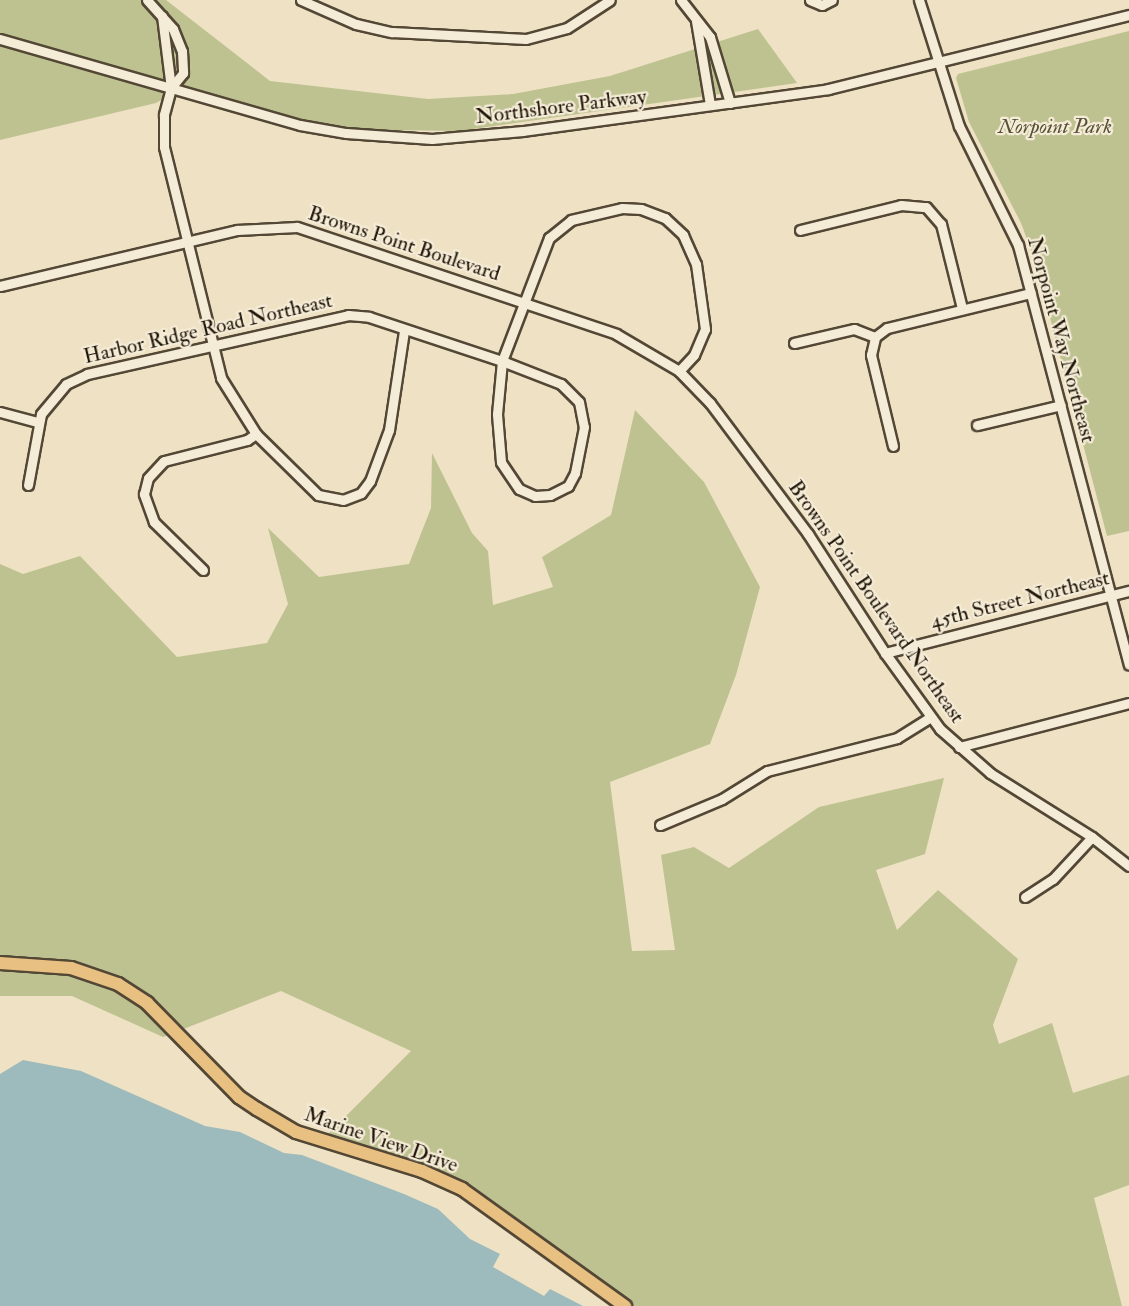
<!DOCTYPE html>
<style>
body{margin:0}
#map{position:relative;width:1129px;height:1306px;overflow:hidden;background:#efe1c3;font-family:"IM FELL Double Pica",serif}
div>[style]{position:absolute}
.green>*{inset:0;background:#bec291}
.water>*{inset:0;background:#9dbbbc}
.roads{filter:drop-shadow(2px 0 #534735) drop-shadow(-2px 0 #534735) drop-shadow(0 2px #534735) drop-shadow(0 -2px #534735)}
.minor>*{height:9px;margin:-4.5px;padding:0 4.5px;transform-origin:4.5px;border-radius:4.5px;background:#f5ecd8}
.major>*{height:12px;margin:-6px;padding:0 6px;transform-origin:6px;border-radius:6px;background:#e8c082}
span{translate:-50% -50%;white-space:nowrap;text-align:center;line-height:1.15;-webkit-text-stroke:4.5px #f5ecd8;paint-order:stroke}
.street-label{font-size:21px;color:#1f1406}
.park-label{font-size:21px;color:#575137;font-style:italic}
</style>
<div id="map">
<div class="green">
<i style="clip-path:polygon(0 0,166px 0,270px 81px,428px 99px,513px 94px,610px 76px,758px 29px,797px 83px,458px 131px,323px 129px,185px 86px,156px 103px,0 140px)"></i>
<i style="clip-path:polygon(1129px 31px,1129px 531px,1107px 536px,1036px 264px,1021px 223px,969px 122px,956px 78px,958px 74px)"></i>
<i style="clip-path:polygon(635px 410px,704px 482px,760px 587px,736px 675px,710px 744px,610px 782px,632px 951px,675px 950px,661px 855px,694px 847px,729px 868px,819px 807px,944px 778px,925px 854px,876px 870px,897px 930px,938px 890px,1018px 959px,993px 1025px,999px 1044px,1052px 1023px,1073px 1093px,1129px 1075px,1129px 1185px,1094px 1198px,1122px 1306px,618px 1306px,422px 1171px,321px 1141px,411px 1051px,281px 991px,163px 1037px,72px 996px,0 996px,0 564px,23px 574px,80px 556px,177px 657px,267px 643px,288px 604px,268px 528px,319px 577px,409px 564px,431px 508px,432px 453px,472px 533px,488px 551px,493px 605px,553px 587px,542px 557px,611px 515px)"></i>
</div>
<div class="water">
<i style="clip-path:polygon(23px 1060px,81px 1071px,205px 1126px,240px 1132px,284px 1153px,302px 1155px,404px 1194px,438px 1209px,470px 1239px,500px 1254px,493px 1267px,544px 1296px,550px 1289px,583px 1306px,0 1306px,0 1074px)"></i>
</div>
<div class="roads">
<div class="minor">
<i style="left:147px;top:0;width:39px;rotate:48deg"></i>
<i style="left:173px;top:29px;width:24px;rotate:68deg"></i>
<i style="left:182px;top:51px;width:22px;rotate:87deg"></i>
<i style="left:183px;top:73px;width:19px;rotate:129deg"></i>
<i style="left:171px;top:88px;width:28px;rotate:105deg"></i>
<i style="left:164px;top:115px;width:32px;rotate:90deg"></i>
<i style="left:164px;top:147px;width:238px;rotate:76.1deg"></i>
<i style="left:221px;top:378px;width:66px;rotate:58deg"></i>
<i style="left:256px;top:434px;width:87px;rotate:44.5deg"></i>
<i style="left:318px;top:495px;width:25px;rotate:11deg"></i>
<i style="left:343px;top:500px;width:19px;rotate:-21deg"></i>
<i style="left:361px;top:493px;width:15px;rotate:-53deg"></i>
<i style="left:370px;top:481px;width:54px;rotate:-69.6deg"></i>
<i style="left:389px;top:430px;width:100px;rotate:-81.4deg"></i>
<i style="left:301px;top:0;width:60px;rotate:23.6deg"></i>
<i style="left:356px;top:24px;width:37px;rotate:13deg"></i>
<i style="left:392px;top:32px;width:134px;rotate:3deg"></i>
<i style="left:526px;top:39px;width:42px;rotate:-15deg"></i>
<i style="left:567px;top:28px;width:51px;rotate:-33.1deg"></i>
<i style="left:681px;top:0;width:47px;rotate:51.9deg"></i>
<i style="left:710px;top:37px;width:69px;rotate:73.1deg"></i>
<i style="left:810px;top:0;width:13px;rotate:23deg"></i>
<i style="left:822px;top:5px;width:11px;rotate:-27deg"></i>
<i style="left:919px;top:0;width:132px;rotate:72.4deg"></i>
<i style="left:959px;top:126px;width:133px;rotate:63.6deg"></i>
<i style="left:1018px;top:245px;width:434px;rotate:75.2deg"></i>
<i style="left:162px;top:16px;width:73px;rotate:82.9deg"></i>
<i style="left:696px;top:21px;width:85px;rotate:80.5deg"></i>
<i style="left:0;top:39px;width:312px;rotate:16deg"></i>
<i style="left:300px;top:125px;width:47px;rotate:9.9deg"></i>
<i style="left:346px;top:133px;width:86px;rotate:4deg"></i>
<i style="left:432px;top:139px;width:91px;rotate:-5deg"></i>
<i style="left:523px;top:131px;width:308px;rotate:-7.8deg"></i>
<i style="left:828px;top:89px;width:310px;rotate:-13.8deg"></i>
<i style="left:800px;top:230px;width:104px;rotate:-13.9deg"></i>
<i style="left:901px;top:205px;width:25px;rotate:5deg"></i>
<i style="left:926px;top:207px;width:23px;rotate:49deg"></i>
<i style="left:941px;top:224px;width:87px;rotate:76deg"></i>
<i style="left:0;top:286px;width:244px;rotate:-13.3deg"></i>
<i style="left:237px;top:230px;width:60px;rotate:-2.9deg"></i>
<i style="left:297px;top:227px;width:336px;rotate:18.5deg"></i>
<i style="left:616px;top:334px;width:73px;rotate:30.4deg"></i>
<i style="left:679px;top:371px;width:45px;rotate:45.9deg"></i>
<i style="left:710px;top:403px;width:164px;rotate:53.2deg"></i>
<i style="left:808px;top:534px;width:142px;rotate:57.1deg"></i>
<i style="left:885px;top:653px;width:94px;rotate:54.1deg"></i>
<i style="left:940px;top:729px;width:67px;rotate:41.3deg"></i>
<i style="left:990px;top:773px;width:120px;rotate:32.1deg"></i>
<i style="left:1092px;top:837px;width:47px;rotate:38.1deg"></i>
<i style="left:794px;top:343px;width:62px;rotate:-13.1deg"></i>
<i style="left:854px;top:329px;width:22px;rotate:21deg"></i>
<i style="left:502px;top:361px;width:63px;rotate:21.3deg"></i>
<i style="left:561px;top:384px;width:25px;rotate:45deg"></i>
<i style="left:579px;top:402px;width:25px;rotate:79deg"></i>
<i style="left:584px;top:427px;width:47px;rotate:101.1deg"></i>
<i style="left:575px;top:473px;width:15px;rotate:118deg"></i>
<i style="left:568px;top:486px;width:20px;rotate:153deg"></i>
<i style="left:550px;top:495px;width:15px;rotate:176deg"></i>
<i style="left:535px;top:496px;width:17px;rotate:-156deg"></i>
<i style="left:519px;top:489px;width:32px;rotate:-124deg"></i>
<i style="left:501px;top:462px;width:48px;rotate:-94.8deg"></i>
<i style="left:497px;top:414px;width:53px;rotate:-84.6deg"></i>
<i style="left:0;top:412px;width:38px;rotate:15deg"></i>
<i style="left:977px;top:425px;width:86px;rotate:-13.4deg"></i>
<i style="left:893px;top:446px;width:94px;rotate:-103.6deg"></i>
<i style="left:871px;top:355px;width:18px;rotate:-77deg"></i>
<i style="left:875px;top:337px;width:15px;rotate:-37deg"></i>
<i style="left:887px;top:328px;width:148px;rotate:-13.7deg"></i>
<i style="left:28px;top:485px;width:72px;rotate:-79.6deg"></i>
<i style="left:41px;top:414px;width:39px;rotate:-50deg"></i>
<i style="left:66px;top:384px;width:23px;rotate:-25deg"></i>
<i style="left:87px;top:374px;width:268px;rotate:-12.7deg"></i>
<i style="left:348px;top:315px;width:21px;rotate:5deg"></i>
<i style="left:369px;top:317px;width:140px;rotate:18.3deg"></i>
<i style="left:502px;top:361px;width:132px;rotate:-69.1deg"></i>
<i style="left:549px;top:238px;width:28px;rotate:-39deg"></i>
<i style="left:571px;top:220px;width:52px;rotate:-13.2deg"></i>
<i style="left:622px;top:208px;width:19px;rotate:3deg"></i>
<i style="left:641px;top:209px;width:26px;rotate:21deg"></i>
<i style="left:665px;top:218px;width:25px;rotate:43deg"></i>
<i style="left:683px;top:235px;width:32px;rotate:66deg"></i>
<i style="left:696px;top:264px;width:66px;rotate:82.1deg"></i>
<i style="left:705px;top:329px;width:28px;rotate:113deg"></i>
<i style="left:694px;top:355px;width:22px;rotate:133deg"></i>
<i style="left:203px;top:570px;width:69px;rotate:-135.6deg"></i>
<i style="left:154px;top:522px;width:30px;rotate:-110deg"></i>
<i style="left:144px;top:494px;width:16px;rotate:-76deg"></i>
<i style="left:148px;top:478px;width:23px;rotate:-47deg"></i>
<i style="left:164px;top:461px;width:86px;rotate:-14.2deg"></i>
<i style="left:247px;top:440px;width:11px;rotate:-34deg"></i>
<i style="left:885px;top:653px;width:252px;rotate:-14.3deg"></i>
<i style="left:959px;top:747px;width:176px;rotate:-14.5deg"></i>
<i style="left:660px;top:825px;width:67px;rotate:-22.8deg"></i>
<i style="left:722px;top:799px;width:53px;rotate:-31.9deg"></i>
<i style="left:767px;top:771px;width:134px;rotate:-14.2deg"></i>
<i style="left:897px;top:738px;width:39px;rotate:-32deg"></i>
<i style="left:1025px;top:897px;width:33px;rotate:-33deg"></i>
<i style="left:1053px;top:879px;width:57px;rotate:-47.1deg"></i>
</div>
<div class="major">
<i style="left:0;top:963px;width:71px;rotate:4deg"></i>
<i style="left:71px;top:968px;width:50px;rotate:18.8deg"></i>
<i style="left:118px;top:984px;width:35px;rotate:33deg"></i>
<i style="left:147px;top:1003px;width:132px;rotate:45.6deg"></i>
<i style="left:239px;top:1097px;width:22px;rotate:34deg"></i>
<i style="left:257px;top:1109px;width:45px;rotate:30.5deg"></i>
<i style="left:296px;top:1132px;width:132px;rotate:17.2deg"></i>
<i style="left:422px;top:1171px;width:44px;rotate:24.2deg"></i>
<i style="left:462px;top:1189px;width:201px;rotate:35.7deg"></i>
</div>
</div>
<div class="street-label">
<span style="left:561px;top:107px;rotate:-7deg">Northshore Parkway</span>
<span style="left:404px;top:244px;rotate:18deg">Browns Point Boulevard</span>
<span style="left:208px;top:329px;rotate:-13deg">Harbor Ridge Road Northeast</span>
<span style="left:1061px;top:340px;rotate:75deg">Norpoint Way Northeast</span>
<span style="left:1020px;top:600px;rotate:-14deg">45th Street Northeast</span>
<span style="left:876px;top:602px;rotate:55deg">Browns Point Boulevard Northeast</span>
<span style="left:381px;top:1140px;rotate:19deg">Marine View Drive</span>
</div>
<div class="park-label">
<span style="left:1055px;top:127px">Norpoint Park</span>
</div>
</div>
